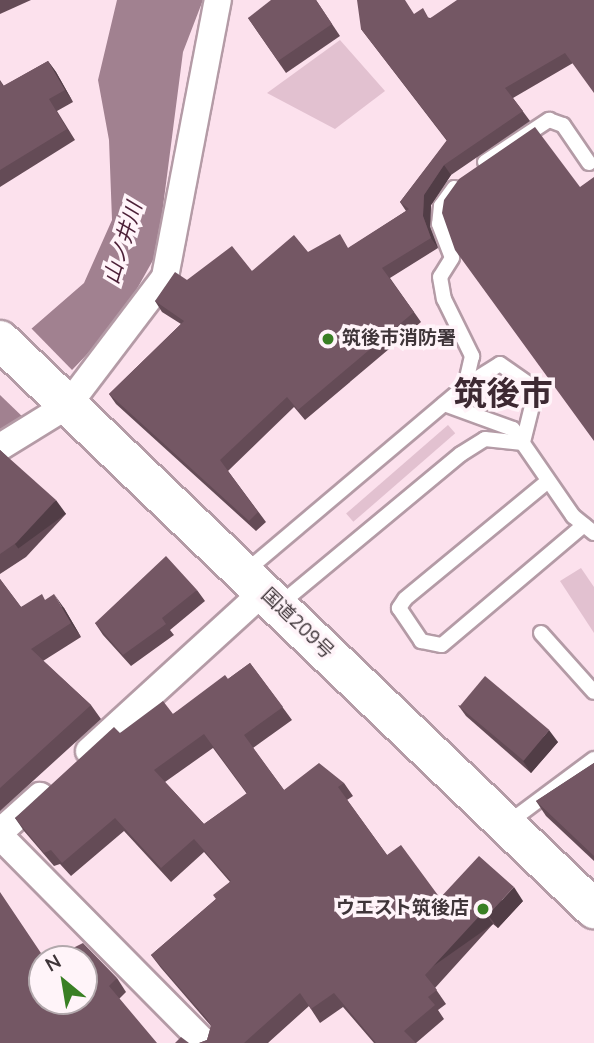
<!DOCTYPE html>
<meta charset="utf-8">
<style>
body{margin:0}
#map{position:relative;width:594px;height:1043px;overflow:hidden;background:#fce1ed;font-family:"Nunito Sans","Noto Sans JP",sans-serif}
div>[style]{position:absolute}
.green>*{inset:0;background:#e2c1d0;transform-origin:0 0}
.water>*{inset:0;background:#a18190}
.pier>*{inset:0;background:#fce1ed}
.roads{filter:drop-shadow(2px 0 #b49ba6) drop-shadow(-2px 0 #b49ba6) drop-shadow(0 2px #b49ba6) drop-shadow(0 -2px #b49ba6)}
.service>*{height:14px;margin:-7px;padding:0 7px;transform-origin:7px;border-radius:7px;background:#fff}
.minor>*{height:26px;margin:-13px;padding:0 13px;transform-origin:13px;border-radius:13px;background:#fff}
.trunk>*{height:38px;margin:-19px;padding:0 19px;transform-origin:19px;border-radius:19px;background:#fff}
.wall>*{inset:0;background:#644b56}
.shaded-wall>*{inset:0;background:#513d46;transform-origin:0 0}
.building>*{inset:0;background:#745764;transform-origin:0 0}
.dots>*{width:19px;height:19px;translate:-50% -50%;box-sizing:border-box;border:4px solid #fff4f9;border-radius:50%}
span{translate:-50% -50%;white-space:nowrap;text-align:center;line-height:1.15;-webkit-text-stroke:7px #fff4f9;paint-order:stroke}
.poi-label{font-size:19px;color:#3f3539;font-weight:700}
.left{translate:0 -50%;text-align:left}
.right{translate:-100% -50%;text-align:right}
.street-label{font-size:19px;color:#3f3539}
.water-label{font-size:21px;color:#4b1f36;font-style:italic}
.town-label{font-size:33px;color:#3d2932;font-weight:700}
.north{position:absolute;left:28px;top:945px;width:70px;height:70px;box-sizing:border-box;background:#fff4f9;border:2px solid #b2a8ac;border-radius:50%;rotate:330deg;font-size:19px;font-weight:700;line-height:28px;text-align:center;color:#3f3539}
.north::after{content:'';display:block;margin:auto;width:24px;height:32px;background:#397f24;clip-path:polygon(50% 0,100% 100%,50% 72%,0 100%)}
</style>
<div id="map">
<div class="green">
<i style="clip-path:polygon(340px 40px,385px 91px,335px 129px,267px 93px)"></i>
<i style="left:448px;top:425px;width:11px;height:135px;rotate:49deg"></i>
<i style="clip-path:polygon(581px 568px,594px 587px,594px 633px,560px 581px)"></i>
</div>
<div class="water">
<i style="clip-path:polygon(117px 0,203px 0,183px 52px,157px 253px,119px 321px,26px 418px,0 433px,0 356px,84px 283px,112px 220px,109px 140px,98px 80px)"></i>
</div>
<div class="pier">
<i style="clip-path:polygon(29px 326px,75px 373px,27px 421px,0 395px,0 352px)"></i>
</div>
<div class="roads">
<div class="service">
<i style="left:485px;top:162px;width:77px;rotate:-33.3deg"></i>
<i style="left:549px;top:120px;width:15px;rotate:20deg"></i>
<i style="left:563px;top:125px;width:46px;rotate:55.6deg"></i>
<i style="left:454px;top:188px;width:22px;rotate:126deg"></i>
<i style="left:441px;top:206px;width:18px;rotate:96deg"></i>
<i style="left:439px;top:224px;width:36px;rotate:69deg"></i>
<i style="left:452px;top:258px;width:22px;rotate:122deg"></i>
<i style="left:440px;top:277px;width:22px;rotate:80deg"></i>
<i style="left:444px;top:299px;width:64px;rotate:63.8deg"></i>
<i style="left:472px;top:356px;width:31px;rotate:103deg"></i>
<i style="left:444px;top:404px;width:73px;rotate:19.9deg"></i>
<i style="left:513px;top:429px;width:106px;rotate:55.4deg"></i>
<i style="left:573px;top:516px;width:27px;rotate:39deg"></i>
<i style="left:548px;top:481px;width:185px;rotate:140.5deg"></i>
<i style="left:405px;top:599px;width:11px;rotate:124deg"></i>
<i style="left:399px;top:608px;width:40px;rotate:56deg"></i>
<i style="left:421px;top:641px;width:21px;rotate:11deg"></i>
<i style="left:442px;top:645px;width:186px;rotate:-40.2deg"></i>
<i style="left:245px;top:572px;width:288px;rotate:-40.2deg"></i>
<i style="left:465px;top:386px;width:41px;rotate:-32.2deg"></i>
<i style="left:500px;top:364px;width:35px;rotate:35deg"></i>
<i style="left:529px;top:384px;width:22px;rotate:82deg"></i>
<i style="left:532px;top:406px;width:38px;rotate:104deg"></i>
<i style="left:279px;top:605px;width:236px;rotate:-39.7deg"></i>
<i style="left:461px;top:454px;width:28px;rotate:-32deg"></i>
<i style="left:485px;top:439px;width:38px;rotate:6deg"></i>
<i style="left:541px;top:633px;width:79px;rotate:48.1deg"></i>
<i style="left:508px;top:823px;width:107px;rotate:-36.7deg"></i>
</div>
<div class="minor">
<i style="left:0;top:447px;width:80px;rotate:-31.7deg"></i>
<i style="left:68px;top:405px;width:161px;rotate:-52.8deg"></i>
<i style="left:165px;top:277px;width:282px;rotate:-79.2deg"></i>
<i style="left:89px;top:751px;width:236px;rotate:-42.4deg"></i>
<i style="left:0;top:832px;width:54px;rotate:-42deg"></i>
<i style="left:0;top:836px;width:291px;rotate:45.3deg"></i>
</div>
<div class="trunk">
<i style="left:0;top:340px;width:823px;rotate:43.77deg"></i>
</div>
</div>
<div class="wall">
<i style="clip-path:polygon(0 0,31px 0,0 14px)"></i>
<i style="clip-path:polygon(316px 0,340px 36px,286px 73px,248px 18px)"></i>
<i style="clip-path:polygon(594px 0,573px 63px,513px 98px,530px 121px,451px 175px,431px 205px,430px 227px,438px 248px,390px 278px,421px 322px,305px 420px,294px 407px,228px 471px,266px 522px,256px 531px,116px 404px,109px 394px,181px 324px,162px 312px,155px 301px,187px 280px,252px 271px,308px 252px,349px 248px,406px 211px,400px 202px,447px 141px,361px 29px,415px 14px,430px 18px)"></i>
<i style="clip-path:polygon(48px 61px,56px 72px,73px 102px,57px 111px,75px 140px,0 187px,0 80px,4px 86px)"></i>
<i style="clip-path:polygon(0 450px,66px 514px,26px 557px,0 574px)"></i>
<i style="clip-path:polygon(0 579px,21px 607px,45px 600px,64px 608px,81px 637px,43px 661px,91px 705px,101px 719px,0 811px)"></i>
<i style="clip-path:polygon(197px 590px,205px 601px,170px 630px,174px 635px,131px 666px,103px 635px,95px 623px)"></i>
<i style="clip-path:polygon(evenodd,250px 663px,292px 720px,253px 748px,284px 790px,344px 783px,353px 796px,347px 800px,387px 855px,440px 898px,523px 901px,498px 928px,493px 924px,435px 988px,446px 1004px,438px 1010px,444px 1019px,416px 1043px,374px 1043px,343px 1007px,320px 1023px,309px 1006px,268px 1043px,199px 1043px,207px 1040px,211px 1026px,161px 968px,151px 955px,216px 899px,230px 882px,204px 852px,171px 882px,124px 831px,71px 876px,60px 864px,54px 866px,24px 831px,15px 818px,120px 733px,173px 714px,228px 679px,250px 663px,213px 748px,247px 794px,204px 824px,165px 782px,213px 748px)"></i>
<i style="clip-path:polygon(458px 705px,558px 742px,531px 773px,466px 716px)"></i>
<i style="clip-path:polygon(594px 763px,594px 861px,546px 816px,536px 801px)"></i>
<i style="clip-path:polygon(117px 978px,126px 992px,119px 999px,42px 1001px)"></i>
</div>
<div class="shaded-wall">
<i style="clip-path:polygon(48px 61px,56px 72px,73px 102px,65px 90px)"></i>
<i style="clip-path:polygon(444px 165px,451px 175px,431px 205px,430px 227px,438px 248px,431px 238px,423px 216px,424px 195px)"></i>
<i style="left:56px;top:500px;width:17px;height:59px;rotate:54deg"></i>
<i style="clip-path:polygon(54px 594px,64px 608px,81px 637px,71px 623px)"></i>
<i style="clip-path:polygon(549px 730px,558px 742px,531px 773px,523px 761px)"></i>
<i style="clip-path:polygon(514px 887px,523px 901px,498px 928px,488px 915px)"></i>
<i style="left:484px;top:911px;width:16px;height:87px;rotate:55deg"></i>
</div>
<div class="building">
<i style="clip-path:polygon(271px 0,316px 0,332px 24px,278px 61px,248px 18px)"></i>
<i style="clip-path:polygon(357px 0,405px 0,414px 14px,423px 8px,429px 19px,457px 0,594px 0,594px 93px,565px 53px,505px 88px,523px 111px,444px 165px,424px 195px,423px 216px,431px 238px,382px 268px,414px 312px,298px 410px,287px 397px,220px 460px,258px 512px,249px 521px,109px 394px,184px 321px,155px 301px,175px 272px,187px 280px,232px 246px,252px 271px,294px 235px,308px 252px,340px 234px,348px 248px,409px 209px,400px 202px,447px 140px,361px 29px)"></i>
<i style="clip-path:polygon(48px 61px,65px 90px,49px 99px,67px 129px,0 170px,0 81px,3px 86px)"></i>
<i style="clip-path:polygon(535px 127px,580px 187px,594px 177px,594px 441px,455px 250px,442px 213px,444px 200px,459px 179px)"></i>
<i style="clip-path:polygon(0 450px,56px 500px,16px 543px,0 554px)"></i>
<i style="clip-path:polygon(166px 556px,197px 590px,162px 618px,166px 624px,123px 655px,95px 623px)"></i>
<i style="clip-path:polygon(0 579px,21px 607px,42px 594px,45px 600px,54px 594px,71px 623px,31px 649px,91px 705px,0 788px)"></i>
<i style="clip-path:polygon(evenodd,250px 663px,283px 707px,244px 735px,284px 790px,319px 763px,344px 783px,338px 787px,387px 855px,401px 845px,440px 898px,479px 856px,514px 887px,488px 915px,484px 911px,425px 975px,437px 990px,428px 997px,435px 1005px,404px 1031px,416px 1043px,376px 1043px,334px 993px,311px 1009px,300px 993px,244px 1043px,199px 1043px,207px 1040px,211px 1026px,207px 1019px,151px 955px,216px 899px,213px 895px,231px 881px,194px 839px,161px 868px,115px 818px,62px 863px,51px 850px,44px 853px,15px 818px,114px 727px,120px 733px,163px 701px,173px 714px,225px 675px,228px 679px,250px 663px,204px 734px,247px 793px,204px 824px,154px 770px,204px 734px)"></i>
<i style="left:485px;top:676px;width:84px;height:40px;rotate:40deg"></i>
<i style="clip-path:polygon(594px 763px,594px 856px,536px 801px)"></i>
<i style="clip-path:polygon(0 892px,45px 959px,42px 959px,42px 1001px,84px 1001px,84px 959px,51px 959px,83px 943px,117px 978px,109px 986px,157px 1043px,0 1043px)"></i>
<i style="clip-path:polygon(181px 1037px,189px 1043px,175px 1043px)"></i>
</div>
<div class="dots">
<i style="left:328px;top:339px;background:#397f24"></i>
<i style="left:483px;top:909px;background:#397f24"></i>
</div>
<div class="poi-label">
<span class="left" style="left:342px;top:339px">筑後市消防署</span>
<span class="right" style="left:469px;top:909px">ウエスト筑後店</span>
</div>
<div class="street-label">
<span style="left:297px;top:624px;rotate:44deg">国道209号</span>
</div>
<div class="water-label">
<span style="left:123px;top:243px;rotate:-73deg">山ノ井川</span>
</div>
<div class="town-label">
<span style="left:503px;top:395px">筑後市</span>
</div>
<div class="north">N</div>
</div>
